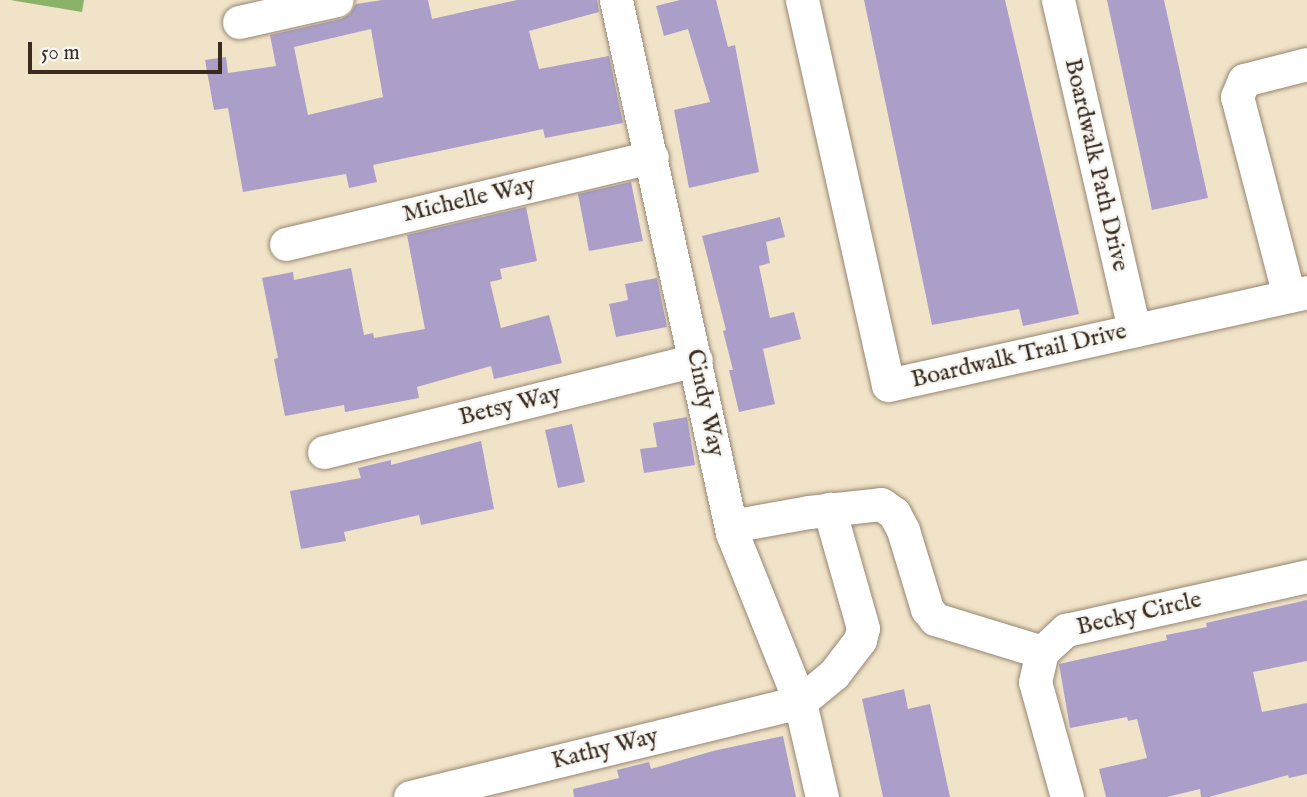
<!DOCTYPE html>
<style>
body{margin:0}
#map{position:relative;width:1307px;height:797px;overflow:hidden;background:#f1e3c8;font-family:"IM FELL English",serif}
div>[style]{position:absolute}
.forest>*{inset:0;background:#8ab269}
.building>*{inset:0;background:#ab9fca}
.roads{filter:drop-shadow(0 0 2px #968673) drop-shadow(0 0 2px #968673)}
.minor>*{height:33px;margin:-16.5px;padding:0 16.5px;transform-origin:16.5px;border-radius:16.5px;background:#fff}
span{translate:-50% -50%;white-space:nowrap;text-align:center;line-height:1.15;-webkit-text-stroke:5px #f6f6f2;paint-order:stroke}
.street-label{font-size:24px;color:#3b2a1e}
.scale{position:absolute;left:28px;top:42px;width:194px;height:32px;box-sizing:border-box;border:4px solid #3b2a1e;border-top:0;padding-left:9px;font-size:21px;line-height:24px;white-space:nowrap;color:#3b2a1e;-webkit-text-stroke:5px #f6f6f2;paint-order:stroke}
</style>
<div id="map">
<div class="forest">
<i style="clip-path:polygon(10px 0,84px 0,82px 12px)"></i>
</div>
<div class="building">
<i style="clip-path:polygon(evenodd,382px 0,428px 0,432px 19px,517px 0,597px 0,599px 12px,529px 31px,539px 69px,609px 56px,623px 123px,545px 138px,543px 129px,373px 165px,377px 182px,349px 188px,346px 174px,243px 192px,228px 108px,214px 110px,205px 60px,226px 57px,228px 73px,276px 66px,270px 35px,341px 19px,350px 14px,356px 4px,382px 0,371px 29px,383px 97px,308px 115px,294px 47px,371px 29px)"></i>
<i style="clip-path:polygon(680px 0,716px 0,728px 47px,735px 45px,759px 172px,689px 188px,674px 110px,710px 102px,688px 29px,664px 36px,656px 6px)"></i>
<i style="clip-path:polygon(864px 0,1005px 0,1079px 314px,1023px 326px,1019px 309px,932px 325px)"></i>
<i style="clip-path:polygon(1107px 0,1164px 0,1208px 198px,1152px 210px)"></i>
<i style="clip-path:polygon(631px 182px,643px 241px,589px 251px,578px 194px)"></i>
<i style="clip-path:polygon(526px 207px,537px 261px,500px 269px,502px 279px,490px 282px,501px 328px,549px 315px,562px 363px,494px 379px,491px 366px,417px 387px,419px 398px,345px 412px,344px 405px,285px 416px,274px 359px,278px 358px,262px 278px,293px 272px,294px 280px,351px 268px,364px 335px,373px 333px,374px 338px,425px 329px,407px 235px)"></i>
<i style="clip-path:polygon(780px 217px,785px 237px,766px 242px,770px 263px,759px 266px,770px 318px,794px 312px,801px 339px,763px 349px,775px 404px,739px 412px,729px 370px,733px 370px,723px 331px,726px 330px,702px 236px)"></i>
<i style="clip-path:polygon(657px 278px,667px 327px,616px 337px,609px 304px,628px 300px,625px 284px)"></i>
<i style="clip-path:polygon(687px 417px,695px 465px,644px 473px,640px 449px,657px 447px,653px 423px)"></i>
<i style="clip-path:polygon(572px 424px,585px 482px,558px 488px,545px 430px)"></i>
<i style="clip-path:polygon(481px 441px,494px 509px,421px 525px,419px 515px,344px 532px,346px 541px,301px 549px,290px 491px,361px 478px,358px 468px,391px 460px,391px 465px)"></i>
<i style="clip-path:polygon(1307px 600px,1307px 661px,1253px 672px,1262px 712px,1307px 703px,1307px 774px,1289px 778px,1288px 775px,1209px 797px,1201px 797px,1200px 789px,1167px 797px,1106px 797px,1099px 769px,1147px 758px,1137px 719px,1128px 721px,1127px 717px,1070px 728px,1059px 664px,1167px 640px,1166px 635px,1207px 627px,1206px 623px)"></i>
<i style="clip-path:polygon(904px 689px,908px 709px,930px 704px,950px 797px,883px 797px,862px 699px)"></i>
<i style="clip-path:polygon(783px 736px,796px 797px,574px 797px,573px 789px,619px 778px,617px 770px,649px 762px,651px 769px,713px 751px)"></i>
</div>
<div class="roads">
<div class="minor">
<i style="left:616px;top:0;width:545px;rotate:77.72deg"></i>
<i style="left:732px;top:533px;width:182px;rotate:68.1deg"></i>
<i style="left:800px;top:702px;width:98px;rotate:77deg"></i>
<i style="left:802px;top:0;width:394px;rotate:77.4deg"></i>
<i style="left:888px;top:385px;width:429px;rotate:-12.5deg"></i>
<i style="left:1058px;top:0;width:339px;rotate:77deg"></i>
<i style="left:239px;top:22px;width:100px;rotate:-12.7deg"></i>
<i style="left:286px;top:244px;width:376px;rotate:-13.4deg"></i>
<i style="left:1289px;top:296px;width:206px;rotate:-104.6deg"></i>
<i style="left:1237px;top:97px;width:18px;rotate:-68deg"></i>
<i style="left:1244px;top:80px;width:65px;rotate:-14.3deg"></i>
<i style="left:324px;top:452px;width:383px;rotate:-13.9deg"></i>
<i style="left:731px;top:526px;width:79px;rotate:-10.2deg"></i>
<i style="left:809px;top:512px;width:72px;rotate:-6.3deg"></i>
<i style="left:881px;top:504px;width:16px;rotate:35deg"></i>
<i style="left:894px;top:513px;width:19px;rotate:62deg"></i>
<i style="left:903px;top:530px;width:83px;rotate:73.1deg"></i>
<i style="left:927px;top:609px;width:13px;rotate:51deg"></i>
<i style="left:935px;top:619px;width:112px;rotate:17.1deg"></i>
<i style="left:410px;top:797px;width:401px;rotate:-13.7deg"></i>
<i style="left:800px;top:702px;width:44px;rotate:-39.5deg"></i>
<i style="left:834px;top:674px;width:43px;rotate:-52.6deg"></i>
<i style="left:860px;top:640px;width:12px;rotate:-76deg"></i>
<i style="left:863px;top:628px;width:124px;rotate:-105.9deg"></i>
<i style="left:1067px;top:797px;width:119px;rotate:-105.5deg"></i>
<i style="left:1035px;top:682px;width:31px;rotate:-77deg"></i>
<i style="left:1042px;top:652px;width:33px;rotate:-43deg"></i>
<i style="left:1066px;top:630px;width:247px;rotate:-12.6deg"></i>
</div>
</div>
<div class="street-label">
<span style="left:1096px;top:165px;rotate:77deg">Boardwalk Path Drive</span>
<span style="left:469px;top:200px;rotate:-13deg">Michelle Way</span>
<span style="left:1019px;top:356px;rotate:-13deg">Boardwalk Trail Drive</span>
<span style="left:705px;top:403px;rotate:78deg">Cindy Way</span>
<span style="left:510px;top:406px;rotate:-14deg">Betsy Way</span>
<span style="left:1139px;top:614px;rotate:-13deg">Becky Circle</span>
<span style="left:605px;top:749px;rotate:-14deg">Kathy Way</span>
</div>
<div class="scale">50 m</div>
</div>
